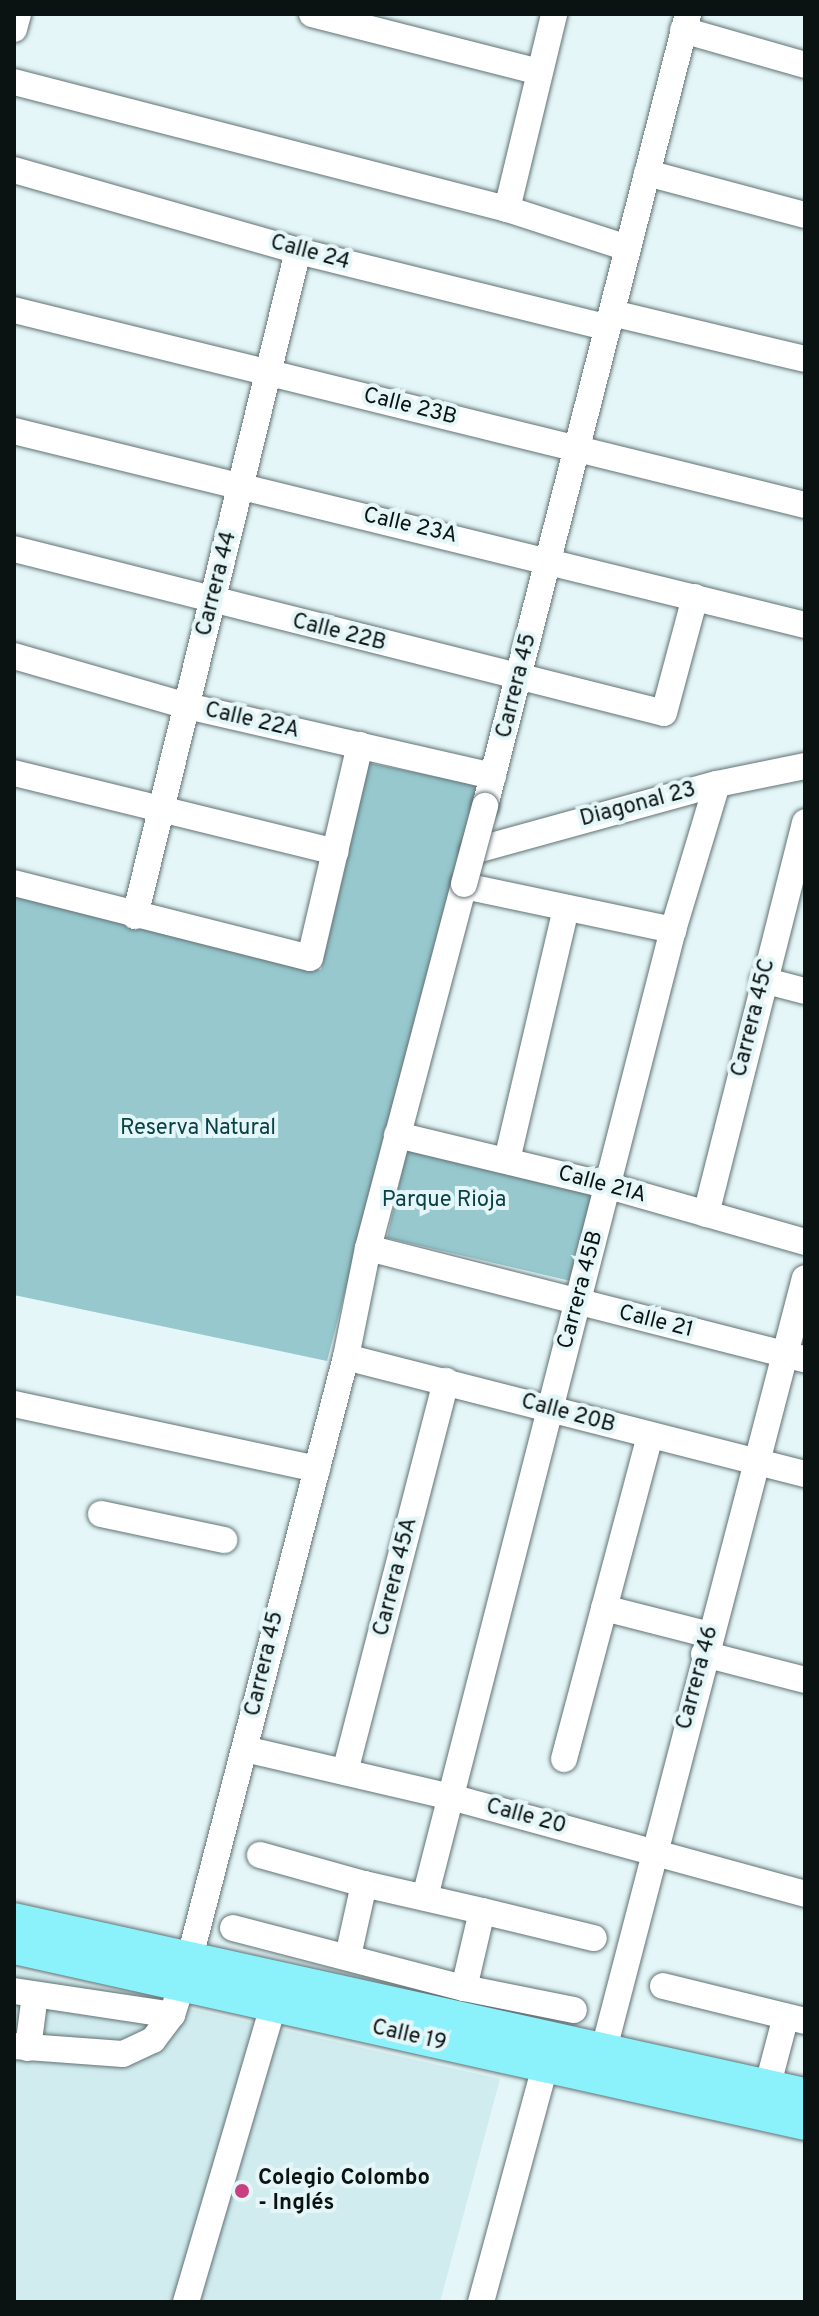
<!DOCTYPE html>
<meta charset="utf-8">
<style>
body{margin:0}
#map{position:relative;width:819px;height:2316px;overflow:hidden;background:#e4f6f8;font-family:Overpass,sans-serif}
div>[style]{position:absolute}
.built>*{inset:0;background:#d0ecef}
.green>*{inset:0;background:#96c8ce}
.roads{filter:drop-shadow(0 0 2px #627274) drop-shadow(0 0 2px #627274)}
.minor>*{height:26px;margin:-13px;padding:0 13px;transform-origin:13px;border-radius:13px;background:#fff}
.major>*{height:34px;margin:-17px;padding:0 17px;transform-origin:17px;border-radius:17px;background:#8bf1fb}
.bridges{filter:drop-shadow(0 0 2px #627274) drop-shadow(0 0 2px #627274)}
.minor-bridge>*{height:26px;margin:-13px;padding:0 13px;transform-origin:13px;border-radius:13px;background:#fff}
.dots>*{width:22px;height:22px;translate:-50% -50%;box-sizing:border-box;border:4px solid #e4f6f8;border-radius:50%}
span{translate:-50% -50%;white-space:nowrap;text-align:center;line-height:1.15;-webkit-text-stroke:8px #e4f6f8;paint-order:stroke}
.street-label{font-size:22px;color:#0b1212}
.park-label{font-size:22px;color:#094147}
.poi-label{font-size:22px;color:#0b1212;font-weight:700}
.left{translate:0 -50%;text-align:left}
.frame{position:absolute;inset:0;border:16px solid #0b1212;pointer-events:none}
</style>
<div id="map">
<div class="built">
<i style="clip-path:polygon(14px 1969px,500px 2079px,440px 2302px,14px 2302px)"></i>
</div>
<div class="green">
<i style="clip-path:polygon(369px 763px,477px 785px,327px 1361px,14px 1295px,14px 890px,321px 970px)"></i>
<i style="clip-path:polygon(408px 1144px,599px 1186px,575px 1282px,387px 1238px)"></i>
</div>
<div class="roads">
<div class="minor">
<i style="left:312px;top:14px;width:234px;rotate:14.3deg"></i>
<i style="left:14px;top:29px;width:16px;rotate:-75deg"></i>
<i style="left:683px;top:30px;width:127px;rotate:16deg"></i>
<i style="left:14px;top:82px;width:509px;rotate:14.45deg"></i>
<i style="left:507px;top:209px;width:127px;rotate:17.9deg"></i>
<i style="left:14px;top:170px;width:295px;rotate:15.9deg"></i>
<i style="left:298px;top:251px;width:319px;rotate:13.9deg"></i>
<i style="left:647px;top:173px;width:163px;rotate:14.9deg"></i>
<i style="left:507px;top:209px;width:201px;rotate:-76.4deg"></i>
<i style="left:14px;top:310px;width:815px;rotate:13.85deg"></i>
<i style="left:612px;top:313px;width:198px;rotate:13.4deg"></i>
<i style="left:14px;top:431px;width:814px;rotate:13.78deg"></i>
<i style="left:14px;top:549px;width:670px;rotate:14.16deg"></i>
<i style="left:664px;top:713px;width:120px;rotate:-75deg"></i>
<i style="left:14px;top:656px;width:180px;rotate:16.1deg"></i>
<i style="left:187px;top:706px;width:314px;rotate:12.9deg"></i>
<i style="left:14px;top:773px;width:331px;rotate:13.8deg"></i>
<i style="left:485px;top:806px;width:818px;rotate:-75.62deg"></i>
<i style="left:473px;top:851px;width:253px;rotate:-15.4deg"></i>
<i style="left:717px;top:784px;width:90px;rotate:-11.6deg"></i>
<i style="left:14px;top:883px;width:305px;rotate:14.2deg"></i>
<i style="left:310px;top:958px;width:219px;rotate:-76.8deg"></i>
<i style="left:464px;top:886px;width:214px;rotate:11.9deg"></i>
<i style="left:135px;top:916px;width:685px;rotate:-76.23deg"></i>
<i style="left:763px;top:980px;width:43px;rotate:14.7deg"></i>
<i style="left:397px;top:1135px;width:218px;rotate:13.5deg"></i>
<i style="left:609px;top:1186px;width:204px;rotate:15.9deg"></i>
<i style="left:507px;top:1160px;width:259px;rotate:-76.8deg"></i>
<i style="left:706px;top:1214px;width:404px;rotate:-75.8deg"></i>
<i style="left:368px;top:1248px;width:451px;rotate:14.3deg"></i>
<i style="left:346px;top:1357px;width:111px;rotate:-78.6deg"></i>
<i style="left:368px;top:1248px;width:376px;rotate:-75.2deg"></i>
<i style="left:14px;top:1404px;width:310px;rotate:12.1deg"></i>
<i style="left:101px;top:1514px;width:126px;rotate:11.9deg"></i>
<i style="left:604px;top:1608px;width:109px;rotate:14.3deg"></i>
<i style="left:704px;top:1654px;width:104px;rotate:14.4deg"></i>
<i style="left:245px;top:1749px;width:207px;rotate:13.1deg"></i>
<i style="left:447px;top:1796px;width:371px;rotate:15.3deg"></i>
<i style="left:564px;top:1759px;width:334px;rotate:-75.1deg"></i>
<i style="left:345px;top:1772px;width:404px;rotate:-75.5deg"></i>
<i style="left:260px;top:1855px;width:108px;rotate:15.6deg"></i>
<i style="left:425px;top:1897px;width:998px;rotate:-75.62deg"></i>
<i style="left:673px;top:930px;width:152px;rotate:-73.2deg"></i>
<i style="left:482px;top:1911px;width:115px;rotate:13.6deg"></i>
<i style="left:233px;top:1928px;width:239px;rotate:14.6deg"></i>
<i style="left:464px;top:1988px;width:79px;rotate:-76.8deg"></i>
<i style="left:482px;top:1911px;width:121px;rotate:-167.1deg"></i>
<i style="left:364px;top:1884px;width:74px;rotate:102.5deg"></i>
<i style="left:190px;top:1957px;width:620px;rotate:-75.43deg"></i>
<i style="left:346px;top:1357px;width:474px;rotate:14.3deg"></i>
<i style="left:663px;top:1986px;width:146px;rotate:13.8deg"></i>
<i style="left:464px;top:1988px;width:112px;rotate:11.3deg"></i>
<i style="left:14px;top:1991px;width:160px;rotate:8.6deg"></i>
<i style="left:172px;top:2015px;width:33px;rotate:-72deg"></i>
<i style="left:14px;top:2046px;width:109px;rotate:4.2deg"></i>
<i style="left:123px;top:2054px;width:33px;rotate:-25deg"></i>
<i style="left:153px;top:2040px;width:31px;rotate:-53deg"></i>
<i style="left:28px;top:2048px;width:53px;rotate:-82.5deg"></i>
<i style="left:599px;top:2068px;width:816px;rotate:-75.39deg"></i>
<i style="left:767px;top:2088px;width:74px;rotate:-75.2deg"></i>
<i style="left:186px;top:2302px;width:309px;rotate:-73.6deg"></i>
<i style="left:481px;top:2302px;width:263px;rotate:-74.8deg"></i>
</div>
<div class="major">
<i style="left:14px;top:1920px;width:810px;rotate:12.48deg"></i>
<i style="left:14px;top:1947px;width:810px;rotate:12.54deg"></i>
</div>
</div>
<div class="bridges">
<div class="minor-bridge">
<i style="left:464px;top:884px;width:81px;rotate:-74.9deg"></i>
</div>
</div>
<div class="dots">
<i style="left:242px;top:2191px;background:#c8407f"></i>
</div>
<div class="street-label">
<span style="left:310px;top:253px;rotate:15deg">Calle 24</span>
<span style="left:410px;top:407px;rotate:14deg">Calle 23B</span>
<span style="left:410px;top:526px;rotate:13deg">Calle 23A</span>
<span style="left:217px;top:584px;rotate:-76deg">Carrera 44</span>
<span style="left:339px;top:633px;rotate:14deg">Calle 22B</span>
<span style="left:517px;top:686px;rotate:-76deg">Carrera 45</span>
<span style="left:252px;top:721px;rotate:13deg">Calle 22A</span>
<span style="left:638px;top:805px;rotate:-15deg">Diagonal 23</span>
<span style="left:754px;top:1018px;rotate:-76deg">Carrera 45C</span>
<span style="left:602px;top:1185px;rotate:15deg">Calle 21A</span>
<span style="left:581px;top:1290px;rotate:-75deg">Carrera 45B</span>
<span style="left:656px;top:1322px;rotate:14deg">Calle 21</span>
<span style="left:568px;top:1414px;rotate:15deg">Calle 20B</span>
<span style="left:396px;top:1577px;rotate:-76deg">Carrera 45A</span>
<span style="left:265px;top:1664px;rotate:-77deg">Carrera 45</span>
<span style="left:698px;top:1678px;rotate:-75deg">Carrera 46</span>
<span style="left:526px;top:1817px;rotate:15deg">Calle 20</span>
<span style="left:409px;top:2036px;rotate:13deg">Calle 19</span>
</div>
<div class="park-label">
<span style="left:198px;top:1129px">Reserva Natural</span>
<span style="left:444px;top:1201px">Parque Rioja</span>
</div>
<div class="poi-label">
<span class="left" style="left:258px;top:2191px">Colegio Colombo<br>- Inglés</span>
</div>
<div class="frame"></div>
</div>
